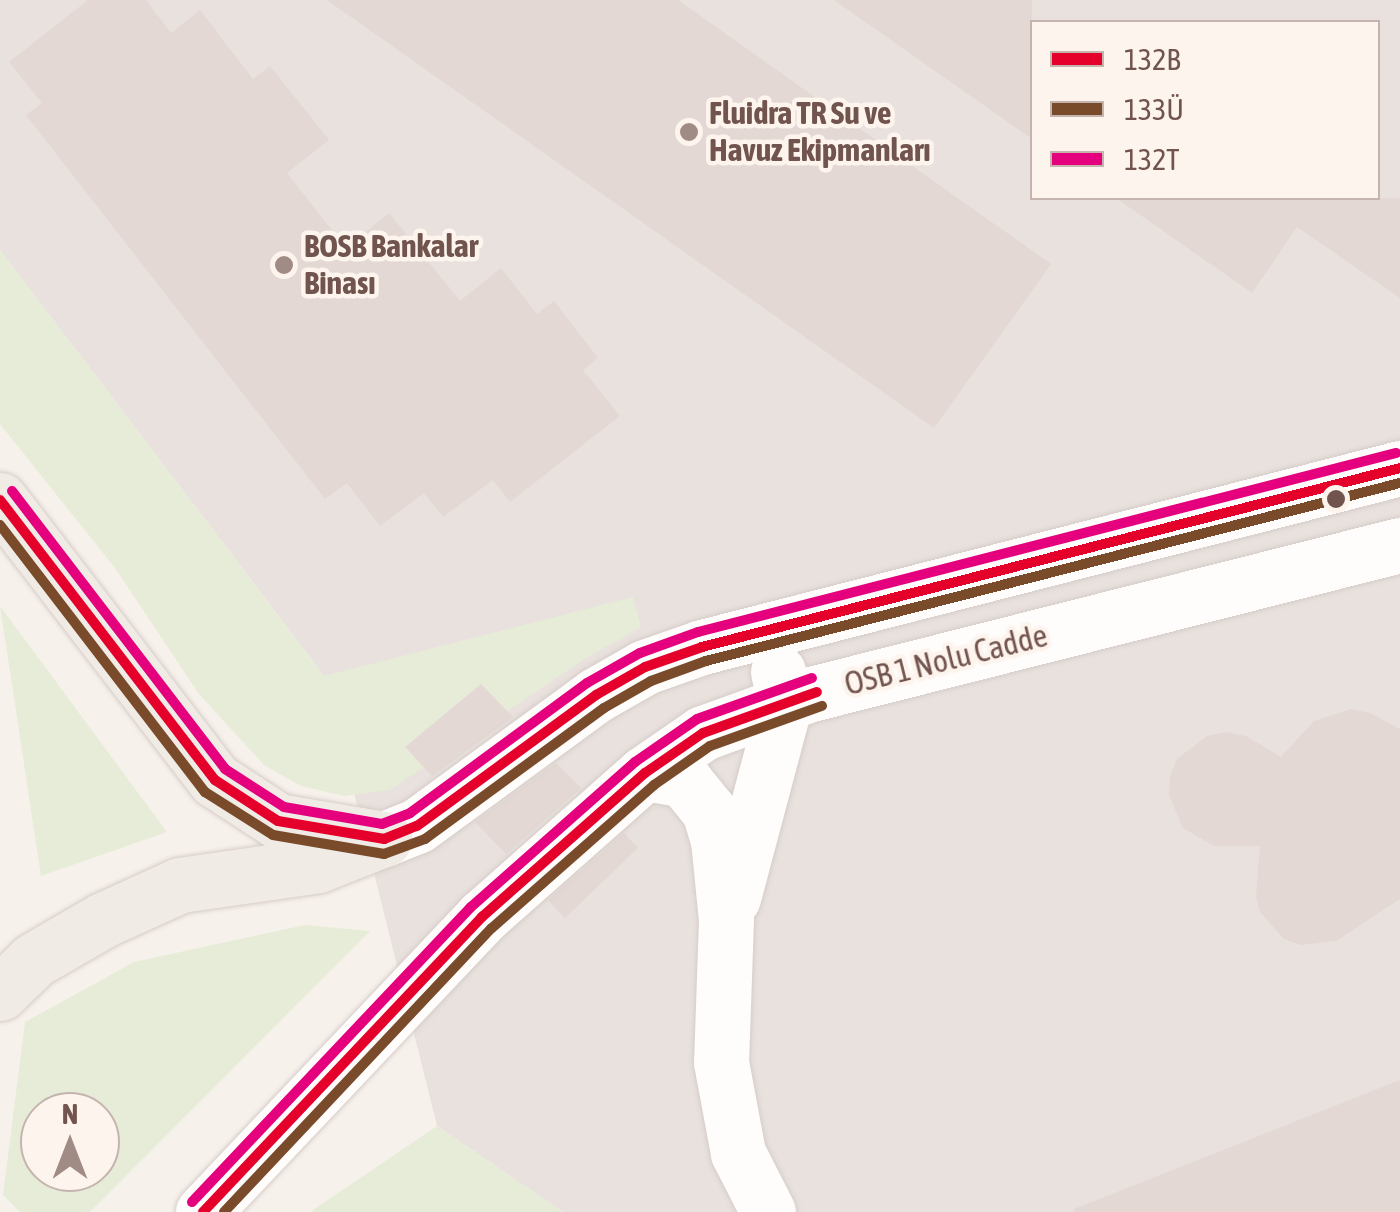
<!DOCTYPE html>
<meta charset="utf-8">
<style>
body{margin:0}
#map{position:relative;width:1400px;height:1212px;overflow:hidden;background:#f7f1ec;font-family:"Asap Condensed",sans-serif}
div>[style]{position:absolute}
.industrial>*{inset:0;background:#e8e1dd}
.green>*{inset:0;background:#e7ecd8}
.building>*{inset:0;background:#e3d8d4}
.roads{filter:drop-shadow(0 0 2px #d6ccc8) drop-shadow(0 0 2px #d6ccc8)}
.minor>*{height:55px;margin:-27.5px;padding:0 27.5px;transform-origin:27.5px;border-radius:27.5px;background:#fefdfc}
.major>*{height:55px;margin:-27.5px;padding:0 27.5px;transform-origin:27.5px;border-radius:27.5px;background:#f1ebe6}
.bus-1>*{height:10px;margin:-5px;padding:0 5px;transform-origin:5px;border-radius:5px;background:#e4002b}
.bus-2>*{height:10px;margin:-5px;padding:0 5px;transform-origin:5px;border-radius:5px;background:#7a4b2a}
.bus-3>*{height:10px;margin:-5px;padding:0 5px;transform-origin:5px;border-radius:5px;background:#e5007d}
.dots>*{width:28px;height:28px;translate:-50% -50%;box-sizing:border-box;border:5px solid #fdf4ee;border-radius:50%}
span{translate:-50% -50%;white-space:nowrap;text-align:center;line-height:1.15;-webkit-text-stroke:9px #fdf4ee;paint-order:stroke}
.poi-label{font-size:32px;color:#72544e;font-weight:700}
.left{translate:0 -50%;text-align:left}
.street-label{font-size:32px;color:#72544e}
.legend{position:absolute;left:1030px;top:20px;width:350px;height:180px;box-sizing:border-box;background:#fdf4ee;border:2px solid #c5b4ae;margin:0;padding:12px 18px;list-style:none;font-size:30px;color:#72544e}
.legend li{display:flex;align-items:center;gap:20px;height:50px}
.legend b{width:50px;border:2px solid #c5b4ae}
.north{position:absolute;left:20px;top:1092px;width:100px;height:100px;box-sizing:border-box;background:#fdf4ee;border:2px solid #c5b4ae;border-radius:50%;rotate:0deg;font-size:28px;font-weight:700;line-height:40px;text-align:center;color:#72544e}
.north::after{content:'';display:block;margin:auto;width:35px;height:45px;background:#a18b85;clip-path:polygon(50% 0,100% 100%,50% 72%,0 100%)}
</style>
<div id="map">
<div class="industrial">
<i style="clip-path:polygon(evenodd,0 0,1400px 0,1400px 1212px,563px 1212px,437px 1126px,325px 677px,0 250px,0 0,1032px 22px,1378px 22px,1378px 198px,1032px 198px,1032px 22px)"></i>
</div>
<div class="green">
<i style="clip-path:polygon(0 250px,324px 676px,633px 597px,641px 627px,583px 660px,390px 790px,344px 796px,301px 786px,264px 765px,199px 694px,115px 568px,0 424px)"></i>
<i style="clip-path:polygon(0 606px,167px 832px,41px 876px)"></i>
<i style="clip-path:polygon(evenodd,305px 925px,370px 931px,90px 1212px,20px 1212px,3px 1195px,25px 1022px,134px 962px,305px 925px,100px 1112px,100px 1172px,40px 1172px,40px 1112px,100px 1112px)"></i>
<i style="clip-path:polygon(437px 1126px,563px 1212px,310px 1212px)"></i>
</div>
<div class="building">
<i style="clip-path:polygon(88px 0,146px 0,171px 33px,200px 10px,253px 79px,270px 66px,329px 140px,287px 173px,346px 248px,389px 213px,460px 301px,501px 268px,537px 314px,554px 301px,598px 358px,583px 370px,620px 416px,510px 502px,493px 480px,443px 517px,424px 493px,380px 526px,347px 483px,325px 499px,26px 115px,42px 103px,9px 62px)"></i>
<i style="clip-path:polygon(327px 0,678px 0,1051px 264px,934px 428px)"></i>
<i style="clip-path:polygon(834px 0,1032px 0,1032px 139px)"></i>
<i style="clip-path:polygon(1116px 198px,1400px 198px,1400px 298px,1297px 227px,1252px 293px)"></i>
<i style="clip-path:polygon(481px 684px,513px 717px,432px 776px,405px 747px)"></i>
<i style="clip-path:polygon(1351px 709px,1370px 713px,1400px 729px,1400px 899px,1336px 941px,1301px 945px,1284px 939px,1260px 912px,1256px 895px,1260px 846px,1214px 846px,1183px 828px,1169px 795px,1170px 776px,1177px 759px,1207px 736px,1227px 732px,1246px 736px,1281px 757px,1314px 721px)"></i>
<i style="clip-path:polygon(556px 763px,581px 788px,506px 854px,475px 822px)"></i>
<i style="clip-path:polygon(624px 833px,638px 848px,565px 918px,548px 900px)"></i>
<i style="clip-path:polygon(1400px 1080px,1400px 1212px,1075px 1212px,1074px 1209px)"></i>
</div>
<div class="roads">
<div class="minor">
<i style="left:645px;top:773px;width:40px;rotate:10deg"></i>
<i style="left:684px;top:780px;width:40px;rotate:51deg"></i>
<i style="left:709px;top:811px;width:30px;rotate:73deg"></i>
<i style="left:718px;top:840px;width:80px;rotate:84.3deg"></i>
<i style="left:726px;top:920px;width:142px;rotate:92deg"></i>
<i style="left:721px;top:1062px;width:93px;rotate:79.4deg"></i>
<i style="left:738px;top:1153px;width:66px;rotate:63deg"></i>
<i style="left:384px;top:839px;width:35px;rotate:-22deg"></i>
<i style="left:417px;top:826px;width:222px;rotate:-36.2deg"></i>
<i style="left:596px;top:695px;width:56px;rotate:-29.7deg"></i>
<i style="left:645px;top:667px;width:60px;rotate:-19.3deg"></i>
<i style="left:702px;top:647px;width:721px;rotate:-14.38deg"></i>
<i style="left:733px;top:898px;width:203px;rotate:-75.1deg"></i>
<i style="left:785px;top:702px;width:31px;rotate:-103deg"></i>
<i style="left:203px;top:1212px;width:406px;rotate:-46.6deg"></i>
<i style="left:482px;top:917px;width:217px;rotate:-41.5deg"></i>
<i style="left:645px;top:773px;width:70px;rotate:-34.6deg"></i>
<i style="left:703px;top:733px;width:115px;rotate:-19.9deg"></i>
<i style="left:811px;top:694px;width:608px;rotate:-14.2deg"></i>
</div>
<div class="major">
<i style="left:0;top:500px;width:353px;rotate:52.5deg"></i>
<i style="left:215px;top:780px;width:75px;rotate:33.1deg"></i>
<i style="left:278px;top:821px;width:108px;rotate:9.6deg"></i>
<i style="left:0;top:993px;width:47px;rotate:-44.1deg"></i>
<i style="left:34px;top:960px;width:80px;rotate:-30.1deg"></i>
<i style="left:103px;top:920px;width:85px;rotate:-24.4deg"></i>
<i style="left:180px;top:885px;width:139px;rotate:-8.2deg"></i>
<i style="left:318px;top:865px;width:68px;rotate:-21.6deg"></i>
</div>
</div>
<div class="bus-1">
<i style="left:0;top:500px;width:353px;rotate:52.5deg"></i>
<i style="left:215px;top:780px;width:75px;rotate:33.1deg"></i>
<i style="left:278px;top:821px;width:108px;rotate:9.6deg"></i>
<i style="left:384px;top:839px;width:35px;rotate:-22deg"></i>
<i style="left:417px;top:826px;width:222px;rotate:-36.2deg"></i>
<i style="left:596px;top:695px;width:56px;rotate:-29.7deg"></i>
<i style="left:645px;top:667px;width:60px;rotate:-19.3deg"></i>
<i style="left:702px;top:647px;width:721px;rotate:-14.38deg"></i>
<i style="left:203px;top:1212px;width:406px;rotate:-46.6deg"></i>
<i style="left:482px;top:917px;width:217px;rotate:-41.5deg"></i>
<i style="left:645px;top:773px;width:70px;rotate:-34.6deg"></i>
<i style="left:703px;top:733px;width:121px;rotate:-19.8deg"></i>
</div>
<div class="bus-2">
<i style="left:0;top:525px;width:337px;rotate:52.5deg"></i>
<i style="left:205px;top:792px;width:80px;rotate:32.3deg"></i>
<i style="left:273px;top:835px;width:113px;rotate:9.7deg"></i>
<i style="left:384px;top:854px;width:44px;rotate:-20.1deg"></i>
<i style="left:425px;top:839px;width:222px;rotate:-36.2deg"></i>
<i style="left:604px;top:708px;width:54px;rotate:-29.9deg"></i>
<i style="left:651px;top:681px;width:59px;rotate:-20deg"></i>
<i style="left:706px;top:661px;width:716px;rotate:-14.39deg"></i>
<i style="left:224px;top:1212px;width:390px;rotate:-46.7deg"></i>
<i style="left:492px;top:928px;width:216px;rotate:-41.4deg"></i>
<i style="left:654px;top:785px;width:68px;rotate:-34.9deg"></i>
<i style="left:710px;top:746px;width:119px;rotate:-19.7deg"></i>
</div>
<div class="bus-3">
<i style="left:12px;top:491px;width:350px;rotate:52.5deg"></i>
<i style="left:225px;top:769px;width:70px;rotate:32.8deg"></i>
<i style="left:284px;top:807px;width:99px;rotate:9.8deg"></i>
<i style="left:382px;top:824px;width:30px;rotate:-21deg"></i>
<i style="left:410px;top:813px;width:220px;rotate:-36.3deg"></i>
<i style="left:587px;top:683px;width:61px;rotate:-29.5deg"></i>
<i style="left:640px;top:653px;width:62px;rotate:-19.9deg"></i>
<i style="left:698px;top:632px;width:721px;rotate:-14.38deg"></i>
<i style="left:192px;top:1202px;width:406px;rotate:-46.6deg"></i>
<i style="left:471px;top:907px;width:219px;rotate:-41.5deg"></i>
<i style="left:635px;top:762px;width:75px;rotate:-34.7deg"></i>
<i style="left:697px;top:719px;width:122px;rotate:-19.6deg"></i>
</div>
<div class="dots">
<i style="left:689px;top:132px;background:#a18b85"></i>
<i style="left:284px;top:265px;background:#a18b85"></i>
<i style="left:1336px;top:499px;background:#72544e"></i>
</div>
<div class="poi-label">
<span class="left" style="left:709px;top:132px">Fluidra TR Su ve<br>Havuz Ekipmanları</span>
<span class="left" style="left:304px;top:265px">BOSB Bankalar<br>Binası</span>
</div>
<div class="street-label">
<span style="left:946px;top:660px;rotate:-14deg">OSB 1 Nolu Cadde</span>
</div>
<ul class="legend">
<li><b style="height:12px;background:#e4002b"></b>132B</li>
<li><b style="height:12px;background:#7a4b2a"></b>133Ü</li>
<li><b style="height:12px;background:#e5007d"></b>132T</li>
</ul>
<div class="north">N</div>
</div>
